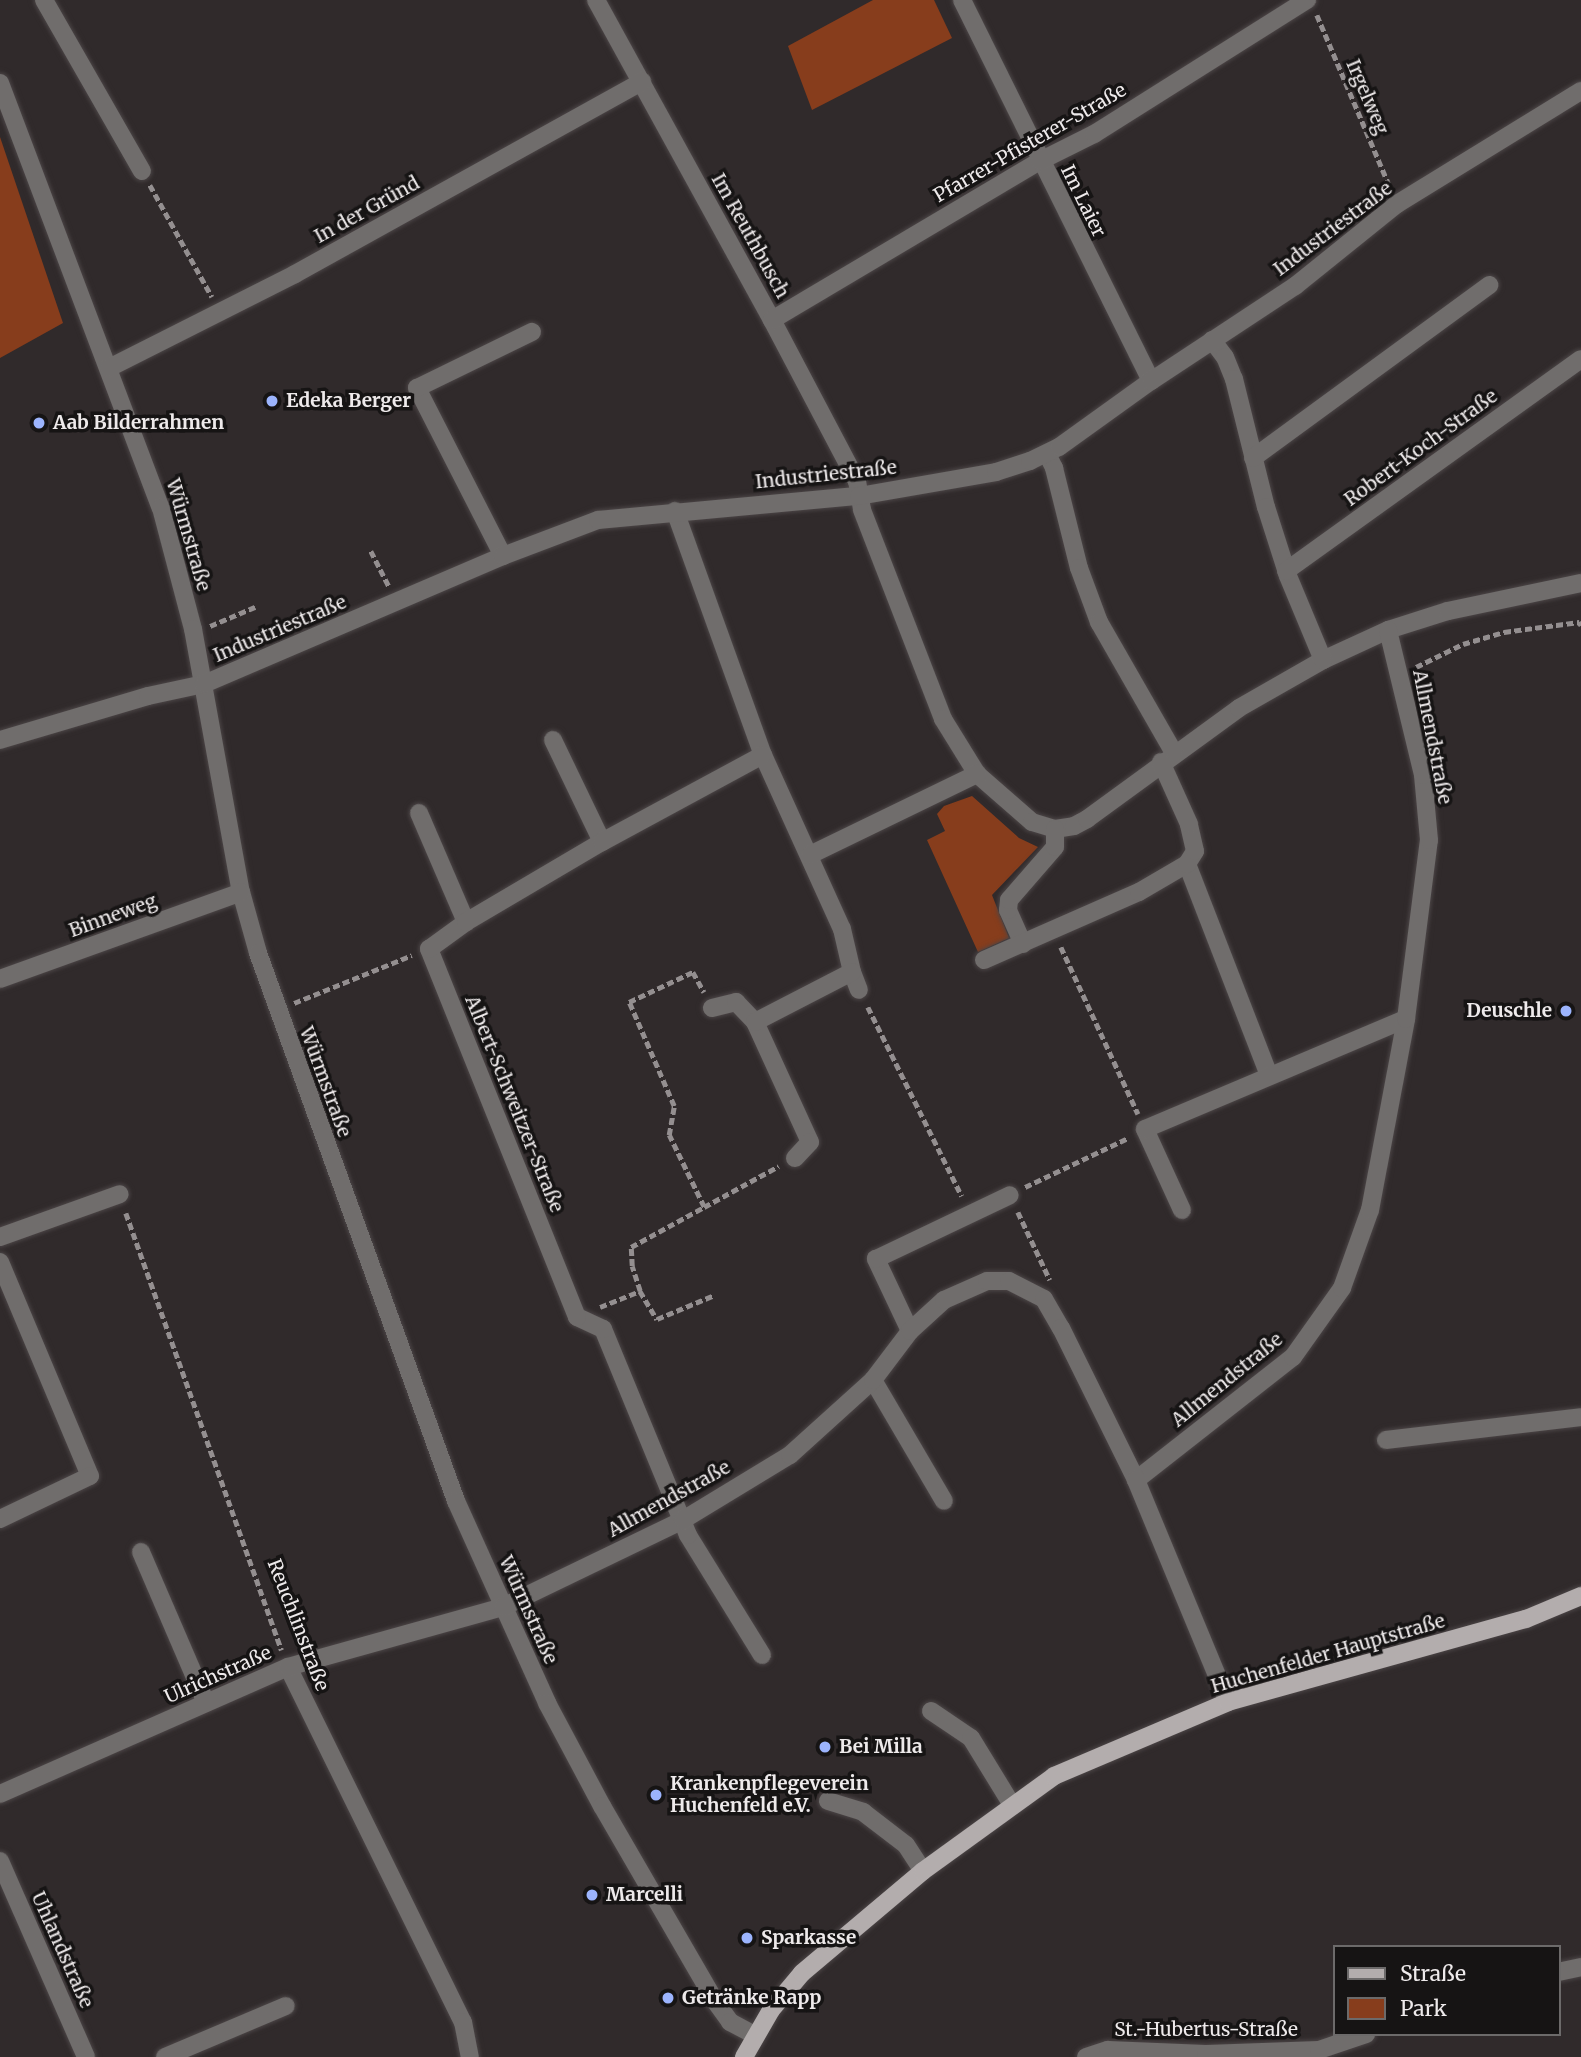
<!DOCTYPE html>
<meta charset="utf-8">
<style>
body{margin:0}
#map{position:relative;width:1581px;height:2057px;overflow:hidden;background:#302a2b;font-family:Merriweather,serif}
div>[style]{position:absolute}
.green>*{inset:0;background:#873d1c}
.path>*{height:4.5px;margin-top:-2.25px;transform-origin:0;background:repeating-linear-gradient(90deg,#948f90 0 7px,transparent 0 10.5px)}
.roads{filter:drop-shadow(0 0 2px #4b4546) drop-shadow(0 0 2px #4b4546)}
.minor>*{height:18px;margin:-9px;padding:0 9px;transform-origin:9px;border-radius:9px;background:#706d6c}
.major>*{height:18px;margin:-9px;padding:0 9px;transform-origin:9px;border-radius:9px;background:#b3adad}
.dots>*{width:19px;height:19px;translate:-50% -50%;box-sizing:border-box;border:4px solid #161414;border-radius:50%}
span{translate:-50% -50%;white-space:nowrap;text-align:center;line-height:1.15;-webkit-text-stroke:7px #161414;paint-order:stroke}
.street-label{font-size:19px;color:#eeeaeb}
.poi-label{font-size:19px;color:#eeeaeb;font-weight:700}
.left{translate:0 -50%;text-align:left}
.right{translate:-100% -50%;text-align:right}
.legend{position:absolute;left:1333px;top:1945px;width:228px;height:91px;box-sizing:border-box;background:#161414;border:2px solid #6c6a6a;margin:0;padding:9px 12px;list-style:none;font-size:21px;color:#eeeaeb}
.legend li{display:flex;align-items:center;gap:14px;height:35px}
.legend b{width:35px;border:2px solid #6c6a6a}
</style>
<div id="map">
<div class="green">
<i style="clip-path:polygon(873px 0,934px 0,952px 38px,812px 110px,788px 46px)"></i>
<i style="clip-path:polygon(0 137px,63px 323px,0 358px)"></i>
<i style="clip-path:polygon(972px 796px,1019px 838px,1038px 847px,992px 895px,1009px 938px,978px 952px,927px 840px,945px 831px,937px 814px,944px 806px)"></i>
</div>
<div class="path">
<i style="left:1317px;top:15px;width:187px;rotate:67deg"></i>
<i style="left:150px;top:185px;width:128px;rotate:61deg"></i>
<i style="left:371px;top:551px;width:39px;rotate:63deg"></i>
<i style="left:210px;top:626px;width:49px;rotate:-22.9deg"></i>
<i style="left:1416px;top:667px;width:52px;rotate:-26.1deg"></i>
<i style="left:1463px;top:644px;width:43px;rotate:-16.3deg"></i>
<i style="left:1504px;top:632px;width:76px;rotate:-7.6deg"></i>
<i style="left:1579px;top:622px;width:4px;rotate:56deg"></i>
<i style="left:1061px;top:947px;width:184px;rotate:65.2deg"></i>
<i style="left:294px;top:1003px;width:127px;rotate:-22.1deg"></i>
<i style="left:868px;top:1007px;width:211px;rotate:63.6deg"></i>
<i style="left:1025px;top:1187px;width:114px;rotate:-25.4deg"></i>
<i style="left:704px;top:1207px;width:85px;rotate:-28.7deg"></i>
<i style="left:1018px;top:1212px;width:75px;rotate:64.8deg"></i>
<i style="left:126px;top:1213px;width:464px;rotate:70.4deg"></i>
<i style="left:640px;top:1291px;width:33px;rotate:59deg"></i>
<i style="left:657px;top:1319px;width:60px;rotate:-22.7deg"></i>
<i style="left:600px;top:1307px;width:43px;rotate:-21.8deg"></i>
<i style="left:640px;top:1291px;width:26px;rotate:-108deg"></i>
<i style="left:632px;top:1266px;width:19px;rotate:-93deg"></i>
<i style="left:631px;top:1247px;width:83px;rotate:-28.7deg"></i>
<i style="left:704px;top:1207px;width:80px;rotate:-115.9deg"></i>
<i style="left:669px;top:1135px;width:29px;rotate:-80deg"></i>
<i style="left:674px;top:1106px;width:113px;rotate:-113.4deg"></i>
<i style="left:629px;top:1002px;width:71px;rotate:-25.1deg"></i>
<i style="left:693px;top:972px;width:23px;rotate:61deg"></i>
</div>
<div class="roads">
<div class="minor">
<i style="left:44px;top:0;width:197px;rotate:60.2deg"></i>
<i style="left:596px;top:0;width:365px;rotate:61.2deg"></i>
<i style="left:772px;top:320px;width:182px;rotate:62.2deg"></i>
<i style="left:857px;top:481px;width:29px;rotate:80deg"></i>
<i style="left:862px;top:510px;width:224px;rotate:68.8deg"></i>
<i style="left:943px;top:719px;width:65px;rotate:58.3deg"></i>
<i style="left:977px;top:774px;width:73px;rotate:41.1deg"></i>
<i style="left:1032px;top:822px;width:24px;rotate:17deg"></i>
<i style="left:1055px;top:829px;width:19px;rotate:-9deg"></i>
<i style="left:1074px;top:826px;width:15px;rotate:-28deg"></i>
<i style="left:1087px;top:819px;width:188px;rotate:-36.1deg"></i>
<i style="left:1239px;top:708px;width:97px;rotate:-29.7deg"></i>
<i style="left:1323px;top:660px;width:72px;rotate:-24.8deg"></i>
<i style="left:1388px;top:630px;width:63px;rotate:-17.6deg"></i>
<i style="left:1448px;top:611px;width:136px;rotate:-11.9deg"></i>
<i style="left:962px;top:0;width:425px;rotate:63.6deg"></i>
<i style="left:0;top:83px;width:454px;rotate:69.3deg"></i>
<i style="left:161px;top:508px;width:125px;rotate:75.2deg"></i>
<i style="left:193px;top:629px;width:267px;rotate:79.7deg"></i>
<i style="left:241px;top:892px;width:63px;rotate:74.4deg"></i>
<i style="left:258px;top:953px;width:583px;rotate:70.13deg"></i>
<i style="left:456px;top:1501px;width:222px;rotate:65.7deg"></i>
<i style="left:547px;top:1703px;width:117px;rotate:61.9deg"></i>
<i style="left:602px;top:1806px;width:225px;rotate:59.9deg"></i>
<i style="left:715px;top:2001px;width:26px;rotate:54deg"></i>
<i style="left:730px;top:2022px;width:27px;rotate:28deg"></i>
<i style="left:772px;top:320px;width:312px;rotate:-30.7deg"></i>
<i style="left:1040px;top:161px;width:60px;rotate:-26.6deg"></i>
<i style="left:1094px;top:134px;width:252px;rotate:-32.2deg"></i>
<i style="left:1212px;top:340px;width:21px;rotate:53deg"></i>
<i style="left:1225px;top:357px;width:24px;rotate:68deg"></i>
<i style="left:1234px;top:379px;width:132px;rotate:76deg"></i>
<i style="left:1266px;top:507px;width:72px;rotate:72.3deg"></i>
<i style="left:1288px;top:576px;width:91px;rotate:67.4deg"></i>
<i style="left:109px;top:368px;width:208px;rotate:-26.8deg"></i>
<i style="left:295px;top:274px;width:397px;rotate:-29deg"></i>
<i style="left:1047px;top:454px;width:16px;rotate:63deg"></i>
<i style="left:1054px;top:468px;width:103px;rotate:76deg"></i>
<i style="left:1079px;top:568px;width:58px;rotate:69.7deg"></i>
<i style="left:1099px;top:622px;width:151px;rotate:60.2deg"></i>
<i style="left:1253px;top:458px;width:293px;rotate:-36.2deg"></i>
<i style="left:675px;top:511px;width:259px;rotate:70.2deg"></i>
<i style="left:763px;top:755px;width:191px;rotate:65.6deg"></i>
<i style="left:842px;top:929px;width:44px;rotate:76.9deg"></i>
<i style="left:852px;top:972px;width:19px;rotate:69deg"></i>
<i style="left:503px;top:556px;width:189px;rotate:-117.1deg"></i>
<i style="left:417px;top:388px;width:128px;rotate:-26deg"></i>
<i style="left:1286px;top:571px;width:363px;rotate:-35.7deg"></i>
<i style="left:0;top:740px;width:154px;rotate:-16.6deg"></i>
<i style="left:148px;top:696px;width:57px;rotate:-12.1deg"></i>
<i style="left:204px;top:684px;width:325px;rotate:-23.2deg"></i>
<i style="left:503px;top:556px;width:102px;rotate:-20.8deg"></i>
<i style="left:598px;top:520px;width:262px;rotate:-5.3deg"></i>
<i style="left:859px;top:496px;width:139px;rotate:-9.9deg"></i>
<i style="left:996px;top:472px;width:36px;rotate:-18deg"></i>
<i style="left:1030px;top:461px;width:32px;rotate:-26deg"></i>
<i style="left:1059px;top:447px;width:113px;rotate:-35.7deg"></i>
<i style="left:1151px;top:381px;width:173px;rotate:-33.4deg"></i>
<i style="left:1295px;top:286px;width:131px;rotate:-38.8deg"></i>
<i style="left:1397px;top:204px;width:216px;rotate:-31.6deg"></i>
<i style="left:553px;top:740px;width:113px;rotate:64.3deg"></i>
<i style="left:419px;top:813px;width:119px;rotate:66.7deg"></i>
<i style="left:810px;top:855px;width:186px;rotate:-25.9deg"></i>
<i style="left:1187px;top:864px;width:226px;rotate:68.8deg"></i>
<i style="left:1023px;top:944px;width:37px;rotate:-114deg"></i>
<i style="left:1008px;top:910px;width:10px;rotate:-84deg"></i>
<i style="left:1009px;top:900px;width:70px;rotate:-49deg"></i>
<i style="left:1055px;top:847px;width:18px;rotate:-90deg"></i>
<i style="left:984px;top:960px;width:169px;rotate:-23.7deg"></i>
<i style="left:1139px;top:892px;width:56px;rotate:-30.3deg"></i>
<i style="left:1187px;top:864px;width:15px;rotate:-58deg"></i>
<i style="left:1195px;top:851px;width:28px;rotate:-103deg"></i>
<i style="left:1189px;top:824px;width:68px;rotate:-114.3deg"></i>
<i style="left:0;top:979px;width:256px;rotate:-19.8deg"></i>
<i style="left:712px;top:1008px;width:25px;rotate:-14deg"></i>
<i style="left:736px;top:1002px;width:28px;rotate:46deg"></i>
<i style="left:755px;top:1022px;width:132px;rotate:65.4deg"></i>
<i style="left:810px;top:1142px;width:22px;rotate:133deg"></i>
<i style="left:755px;top:1022px;width:109px;rotate:-27.3deg"></i>
<i style="left:1182px;top:1210px;width:89px;rotate:-114.6deg"></i>
<i style="left:1145px;top:1129px;width:283px;rotate:-22.9deg"></i>
<i style="left:0;top:1237px;width:127px;rotate:-19.7deg"></i>
<i style="left:0;top:1262px;width:232px;rotate:67.2deg"></i>
<i style="left:90px;top:1476px;width:100px;rotate:154.5deg"></i>
<i style="left:910px;top:1331px;width:80px;rotate:-115.3deg"></i>
<i style="left:876px;top:1259px;width:148px;rotate:-25.5deg"></i>
<i style="left:873px;top:1380px;width:140px;rotate:59.6deg"></i>
<i style="left:1386px;top:1440px;width:196px;rotate:-6.7deg"></i>
<i style="left:1136px;top:1480px;width:199px;rotate:-38.1deg"></i>
<i style="left:1293px;top:1357px;width:85px;rotate:-54.6deg"></i>
<i style="left:1342px;top:1288px;width:83px;rotate:-70.3deg"></i>
<i style="left:1370px;top:1210px;width:194px;rotate:-79.3deg"></i>
<i style="left:1406px;top:1019px;width:180px;rotate:-82.7deg"></i>
<i style="left:1429px;top:840px;width:65px;rotate:-95.3deg"></i>
<i style="left:1423px;top:775px;width:149px;rotate:-103.6deg"></i>
<i style="left:141px;top:1552px;width:164px;rotate:66.7deg"></i>
<i style="left:762px;top:1655px;width:141px;rotate:-121.7deg"></i>
<i style="left:688px;top:1535px;width:223px;rotate:-112.4deg"></i>
<i style="left:603px;top:1329px;width:29px;rotate:-155deg"></i>
<i style="left:577px;top:1317px;width:397px;rotate:-111.9deg"></i>
<i style="left:429px;top:949px;width:46px;rotate:-36.1deg"></i>
<i style="left:466px;top:922px;width:158px;rotate:-30.5deg"></i>
<i style="left:602px;top:842px;width:183px;rotate:-28.4deg"></i>
<i style="left:288px;top:1667px;width:396px;rotate:63.8deg"></i>
<i style="left:463px;top:2022px;width:36px;rotate:79deg"></i>
<i style="left:931px;top:1711px;width:48px;rotate:34deg"></i>
<i style="left:971px;top:1738px;width:79px;rotate:58.5deg"></i>
<i style="left:0;top:1794px;width:315px;rotate:-23.8deg"></i>
<i style="left:288px;top:1667px;width:223px;rotate:-15.6deg"></i>
<i style="left:503px;top:1607px;width:200px;rotate:-25.8deg"></i>
<i style="left:683px;top:1520px;width:125px;rotate:-31.3deg"></i>
<i style="left:790px;top:1455px;width:112px;rotate:-42.1deg"></i>
<i style="left:873px;top:1380px;width:61px;rotate:-52.9deg"></i>
<i style="left:910px;top:1331px;width:46px;rotate:-42.4deg"></i>
<i style="left:944px;top:1300px;width:47px;rotate:-23.8deg"></i>
<i style="left:987px;top:1281px;width:22px"></i>
<i style="left:1009px;top:1281px;width:39px;rotate:27deg"></i>
<i style="left:1044px;top:1299px;width:34px;rotate:60deg"></i>
<i style="left:1061px;top:1328px;width:169px;rotate:63.7deg"></i>
<i style="left:1136px;top:1480px;width:240px;rotate:67.5deg"></i>
<i style="left:828px;top:1801px;width:37px;rotate:17deg"></i>
<i style="left:863px;top:1812px;width:54px;rotate:37.5deg"></i>
<i style="left:906px;top:1845px;width:31px;rotate:57deg"></i>
<i style="left:0;top:1861px;width:214px;rotate:66.3deg"></i>
<i style="left:1558px;top:1972px;width:24px;rotate:-12deg"></i>
<i style="left:165px;top:2057px;width:131px;rotate:-22.9deg"></i>
<i style="left:1086px;top:2057px;width:23px;rotate:-18deg"></i>
<i style="left:1108px;top:2050px;width:98px;rotate:2.3deg"></i>
<i style="left:1206px;top:2054px;width:113px;rotate:-2deg"></i>
<i style="left:1319px;top:2050px;width:50px;rotate:-18.8deg"></i>
</div>
<div class="major">
<i style="left:744px;top:2057px;width:54px;rotate:-60.1deg"></i>
<i style="left:771px;top:2010px;width:48px;rotate:-50deg"></i>
<i style="left:802px;top:1973px;width:158px;rotate:-40.1deg"></i>
<i style="left:923px;top:1871px;width:162px;rotate:-35.9deg"></i>
<i style="left:1054px;top:1776px;width:189px;rotate:-23deg"></i>
<i style="left:1228px;top:1702px;width:309px;rotate:-15.6deg"></i>
<i style="left:1526px;top:1619px;width:60px;rotate:-22.7deg"></i>
</div>
</div>
<div class="dots">
<i style="left:272px;top:401px;background:#9cb4fd"></i>
<i style="left:39px;top:423px;background:#9cb4fd"></i>
<i style="left:1566px;top:1011px;background:#9cb4fd"></i>
<i style="left:825px;top:1747px;background:#9cb4fd"></i>
<i style="left:656px;top:1795px;background:#9cb4fd"></i>
<i style="left:592px;top:1895px;background:#9cb4fd"></i>
<i style="left:747px;top:1938px;background:#9cb4fd"></i>
<i style="left:668px;top:1998px;background:#9cb4fd"></i>
</div>
<div class="street-label">
<span style="left:1367px;top:97px;rotate:67deg">Irgelweg</span>
<span style="left:1030px;top:143px;rotate:-30deg">Pfarrer-Pfisterer-Straße</span>
<span style="left:1083px;top:201px;rotate:64deg">Im Laier</span>
<span style="left:367px;top:210px;rotate:-29deg">In der Gründ</span>
<span style="left:1333px;top:229px;rotate:-37deg">Industriestraße</span>
<span style="left:750px;top:236px;rotate:61deg">Im Reuthbusch</span>
<span style="left:1421px;top:448px;rotate:-36deg">Robert-Koch-Straße</span>
<span style="left:826px;top:475px;rotate:-6deg">Industriestraße</span>
<span style="left:188px;top:535px;rotate:74deg">Würmstraße</span>
<span style="left:280px;top:629px;rotate:-23deg">Industriestraße</span>
<span style="left:1432px;top:737px;rotate:79deg">Allmendstraße</span>
<span style="left:113px;top:916px;rotate:-20deg">Binneweg</span>
<span style="left:325px;top:1082px;rotate:70deg">Würmstraße</span>
<span style="left:514px;top:1104px;rotate:68deg">Albert-Schweitzer-Straße</span>
<span style="left:1227px;top:1380px;rotate:-39deg">Allmendstraße</span>
<span style="left:669px;top:1499px;rotate:-29deg">Allmendstraße</span>
<span style="left:528px;top:1610px;rotate:66deg">Würmstraße</span>
<span style="left:298px;top:1625px;rotate:69deg">Reuchlinstraße</span>
<span style="left:1328px;top:1654px;rotate:-16deg">Huchenfelder Hauptstraße</span>
<span style="left:218px;top:1675px;rotate:-24deg">Ulrichstraße</span>
<span style="left:62px;top:1950px;rotate:66deg">Uhlandstraße</span>
<span style="left:1206px;top:2030px">St.-Hubertus-Straße</span>
</div>
<div class="poi-label">
<span class="left" style="left:286px;top:401px">Edeka Berger</span>
<span class="left" style="left:53px;top:423px">Aab Bilderrahmen</span>
<span class="right" style="left:1552px;top:1011px">Deuschle</span>
<span class="left" style="left:839px;top:1747px">Bei Milla</span>
<span class="left" style="left:670px;top:1795px">Krankenpflegeverein<br>Huchenfeld e.V.</span>
<span class="left" style="left:606px;top:1895px">Marcelli</span>
<span class="left" style="left:761px;top:1938px">Sparkasse</span>
<span class="left" style="left:682px;top:1998px">Getränke Rapp</span>
</div>
<ul class="legend">
<li><b style="height:9px;background:#b3adad"></b>Straße</li>
<li><b style="height:19px;background:#873d1c"></b>Park</li>
</ul>
</div>
